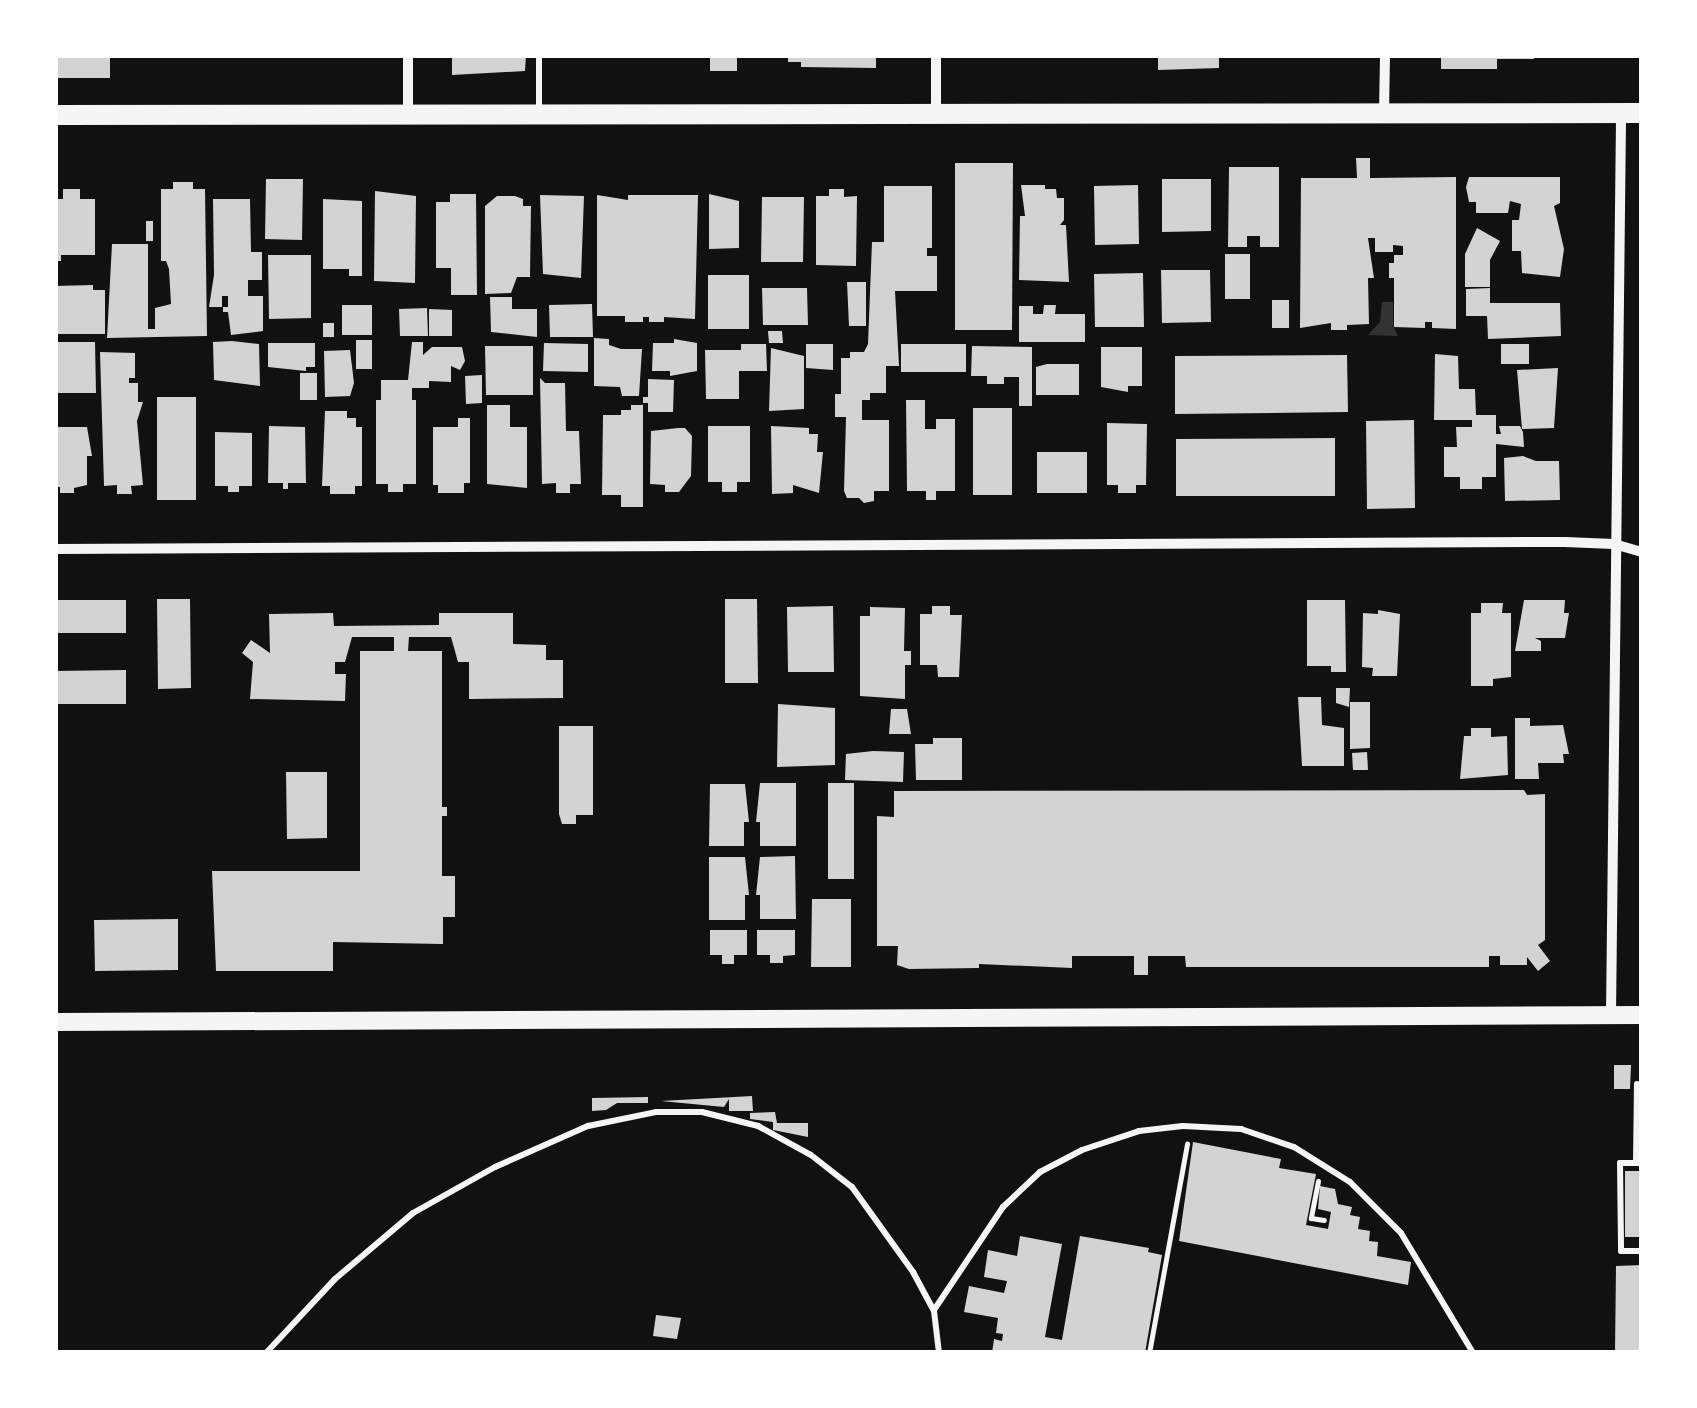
<!DOCTYPE html>
<style>
body{margin:0}
#map{position:relative;width:1697px;height:1408px;overflow:hidden;background:#111;font-family:"Golos Text",sans-serif}
div>[style]{position:absolute}
.water>*{inset:0;background:#333}
.building>*{inset:0;background:#d3d3d3}
.path>*{height:5px;margin:-2.5px;padding:0 2.5px;transform-origin:2.5px;border-radius:2.5px;background:#f5f5f5}
.service>*{height:6px;margin:-3px;padding:0 3px;transform-origin:3px;border-radius:3px;background:#f5f5f5}
.minor>*{height:10px;margin:-5px;padding:0 5px;transform-origin:5px;border-radius:5px;background:#f5f5f5}
.tertiary>*{height:18px;margin:-9px;padding:0 9px;transform-origin:9px;border-radius:9px;background:#f5f5f5}
.secondary>*{height:20px;margin:-10px;padding:0 10px;transform-origin:10px;border-radius:10px;background:#f5f5f5}
span{translate:-50% -50%;white-space:nowrap;text-align:center;line-height:1.15;-webkit-text-stroke:8px #fff;paint-order:stroke}
.frame{position:absolute;inset:0;border:58px solid #fff;pointer-events:none}
</style>
<div id="map">
<div class="water">
<i style="clip-path:polygon(1382px 302px,1393px 302px,1393px 326px,1398px 336px,1368px 335px,1380px 322px)"></i>
</div>
<div class="building">
<i style="clip-path:polygon(57px 55px,110px 55px,110px 78px,57px 78px)"></i>
<i style="clip-path:polygon(452px 55px,526px 55px,525px 71px,452px 75px)"></i>
<i style="clip-path:polygon(710px 55px,737px 55px,737px 71px,710px 71px)"></i>
<i style="clip-path:polygon(788px 55px,876px 55px,876px 68px,801px 67px,801px 62px,788px 62px)"></i>
<i style="clip-path:polygon(1158px 55px,1219px 55px,1219px 68px,1158px 70px)"></i>
<i style="clip-path:polygon(1441px 55px,1534px 55px,1534px 59px,1497px 59px,1497px 69px,1441px 69px)"></i>
<i style="clip-path:polygon(1356px 158px,1370px 158px,1370px 178px,1456px 177px,1456px 329px,1432px 328px,1432px 322px,1425px 322px,1425px 328px,1394px 327px,1394px 278px,1389px 278px,1389px 263px,1394px 263px,1394px 255px,1403px 255px,1403px 246px,1393px 245px,1393px 252px,1375px 252px,1375px 238px,1368px 238px,1374px 278px,1368px 278px,1369px 324px,1347px 325px,1347px 330px,1331px 330px,1331px 323px,1300px 328px,1301px 178px,1357px 178px)"></i>
<i style="clip-path:polygon(955px 163px,1013px 163px,1012px 330px,955px 330px)"></i>
<i style="clip-path:polygon(1229px 167px,1279px 167px,1279px 247px,1260px 247px,1260px 236px,1247px 236px,1247px 247px,1228px 247px)"></i>
<i style="clip-path:polygon(1469px 177px,1560px 177px,1560px 203px,1554px 206px,1564px 249px,1560px 277px,1522px 273px,1521px 251px,1512px 251px,1512px 220px,1519px 220px,1521px 204px,1510px 201px,1508px 213px,1476px 213px,1476px 202px,1469px 202px,1466px 187px)"></i>
<i style="clip-path:polygon(266px 179px,303px 179px,302px 240px,265px 239px)"></i>
<i style="clip-path:polygon(1162px 179px,1211px 179px,1211px 231px,1162px 232px)"></i>
<i style="clip-path:polygon(173px 182px,193px 182px,193px 189px,205px 189px,207px 336px,107px 338px,112px 244px,148px 244px,148px 329px,155px 329px,155px 308px,171px 304px,169px 269px,166px 261px,161px 261px,161px 189px,173px 189px)"></i>
<i style="clip-path:polygon(1021px 185px,1045px 185px,1045px 189px,1056px 189px,1057px 198px,1064px 198px,1064px 220px,1060px 225px,1066px 225px,1069px 282px,1019px 280px,1020px 216px,1025px 216px)"></i>
<i style="clip-path:polygon(1138px 185px,1139px 244px,1095px 245px,1094px 186px)"></i>
<i style="clip-path:polygon(884px 186px,932px 186px,932px 248px,927px 248px,927px 256px,937px 256px,937px 291px,895px 291px,899px 366px,886px 366px,886px 393px,870px 393px,870px 400px,862px 400px,862px 420px,889px 420px,889px 491px,874px 491px,874px 501px,864px 503px,859px 498px,847px 498px,844px 491px,846px 417px,835px 417px,835px 394px,841px 394px,841px 358px,850px 358px,850px 352px,864px 352px,868px 344px,872px 242px,884px 242px)"></i>
<i style="clip-path:polygon(63px 189px,80px 189px,80px 199px,95px 199px,95px 255px,61px 255px,61px 261px,55px 261px,55px 199px,63px 199px)"></i>
<i style="clip-path:polygon(829px 189px,844px 189px,844px 197px,857px 196px,856px 266px,816px 265px,816px 196px,829px 196px)"></i>
<i style="clip-path:polygon(375px 191px,416px 196px,415px 283px,374px 281px)"></i>
<i style="clip-path:polygon(450px 194px,476px 194px,477px 295px,451px 295px,451px 268px,436px 268px,436px 202px,450px 202px)"></i>
<i style="clip-path:polygon(709px 194px,739px 201px,739px 248px,709px 249px)"></i>
<i style="clip-path:polygon(540px 195px,584px 196px,581px 278px,543px 274px)"></i>
<i style="clip-path:polygon(597px 195px,628px 200px,628px 195px,698px 195px,695px 319px,664px 317px,664px 322px,649px 322px,649px 317px,643px 317px,643px 322px,625px 322px,625px 316px,597px 316px)"></i>
<i style="clip-path:polygon(497px 196px,515px 196px,523px 199px,523px 206px,531px 206px,530px 277px,517px 277px,511px 293px,485px 294px,485px 206px)"></i>
<i style="clip-path:polygon(762px 197px,804px 197px,803px 262px,761px 262px)"></i>
<i style="clip-path:polygon(213px 199px,250px 199px,251px 252px,262px 252px,262px 280px,248px 280px,248px 296px,263px 296px,263px 331px,231px 335px,228px 312px,223px 312px,223px 307px,228px 307px,228px 296px,222px 296px,222px 307px,209px 307px,214px 275px)"></i>
<i style="clip-path:polygon(323px 199px,362px 201px,362px 276px,349px 276px,349px 269px,323px 269px)"></i>
<i style="clip-path:polygon(146px 221px,153px 221px,153px 241px,146px 241px)"></i>
<i style="clip-path:polygon(1477px 228px,1500px 241px,1490px 260px,1490px 287px,1465px 287px,1465px 254px)"></i>
<i style="clip-path:polygon(1225px 254px,1250px 254px,1250px 299px,1225px 299px)"></i>
<i style="clip-path:polygon(268px 255px,311px 255px,311px 318px,269px 319px)"></i>
<i style="clip-path:polygon(1161px 270px,1210px 270px,1211px 322px,1162px 323px)"></i>
<i style="clip-path:polygon(1143px 273px,1144px 327px,1095px 327px,1094px 274px)"></i>
<i style="clip-path:polygon(708px 275px,749px 275px,749px 329px,708px 329px)"></i>
<i style="clip-path:polygon(847px 282px,866px 282px,866px 326px,849px 326px)"></i>
<i style="clip-path:polygon(93px 285px,93px 290px,105px 290px,105px 334px,55px 334px,55px 286px)"></i>
<i style="clip-path:polygon(762px 288px,807px 288px,808px 325px,763px 325px)"></i>
<i style="clip-path:polygon(1490px 288px,1490px 303px,1560px 303px,1561px 336px,1488px 339px,1487px 316px,1466px 316px,1466px 289px)"></i>
<i style="clip-path:polygon(490px 297px,512px 297px,512px 309px,537px 309px,537px 337px,491px 332px)"></i>
<i style="clip-path:polygon(1272px 300px,1289px 300px,1289px 328px,1272px 328px)"></i>
<i style="clip-path:polygon(592px 304px,593px 337px,550px 337px,549px 305px)"></i>
<i style="clip-path:polygon(342px 305px,372px 305px,372px 335px,342px 335px)"></i>
<i style="clip-path:polygon(1044px 305px,1056px 305px,1055px 314px,1085px 314px,1085px 342px,1019px 342px,1019px 306px,1033px 306px,1033px 314px,1043px 314px)"></i>
<i style="clip-path:polygon(427px 308px,428px 336px,400px 336px,399px 309px)"></i>
<i style="clip-path:polygon(429px 309px,452px 310px,452px 336px,429px 336px)"></i>
<i style="clip-path:polygon(323px 323px,334px 323px,334px 337px,323px 337px)"></i>
<i style="clip-path:polygon(768px 331px,782px 331px,783px 343px,769px 343px)"></i>
<i style="clip-path:polygon(594px 338px,609px 339px,609px 345px,621px 349px,642px 349px,639px 396px,622px 396px,620px 387px,594px 386px)"></i>
<i style="clip-path:polygon(674px 339px,697px 343px,697px 371px,670px 376px,670px 371px,652px 371px,653px 343px,674px 343px)"></i>
<i style="clip-path:polygon(356px 340px,372px 340px,372px 369px,356px 369px)"></i>
<i style="clip-path:polygon(232px 341px,259px 344px,260px 386px,214px 380px,213px 342px)"></i>
<i style="clip-path:polygon(55px 342px,95px 342px,96px 393px,55px 393px)"></i>
<i style="clip-path:polygon(412px 342px,423px 342px,423px 355px,432px 347px,462px 347px,465px 361px,460px 370px,451px 366px,451px 382px,429px 381px,429px 388px,412px 388px,412px 400px,416px 400px,416px 484px,403px 484px,403px 492px,388px 492px,388px 484px,376px 484px,376px 400px,381px 400px,381px 380px,408px 380px)"></i>
<i style="clip-path:polygon(268px 343px,315px 343px,315px 367px,306px 367px,306px 371px,268px 367px)"></i>
<i style="clip-path:polygon(544px 343px,588px 344px,588px 372px,543px 371px)"></i>
<i style="clip-path:polygon(741px 344px,766px 344px,767px 371px,739px 371px,739px 399px,706px 399px,705px 350px,741px 350px)"></i>
<i style="clip-path:polygon(806px 344px,833px 344px,833px 370px,806px 368px)"></i>
<i style="clip-path:polygon(901px 344px,966px 344px,966px 372px,901px 372px)"></i>
<i style="clip-path:polygon(1501px 344px,1529px 344px,1529px 364px,1501px 364px)"></i>
<i style="clip-path:polygon(485px 346px,533px 346px,533px 395px,486px 395px)"></i>
<i style="clip-path:polygon(972px 346px,1032px 347px,1032px 406px,1019px 406px,1019px 377px,1004px 377px,1004px 384px,987px 384px,987px 376px,971px 376px)"></i>
<i style="clip-path:polygon(1101px 347px,1142px 347px,1142px 386px,1128px 386px,1128px 392px,1101px 387px)"></i>
<i style="clip-path:polygon(771px 348px,804px 356px,804px 409px,769px 411px)"></i>
<i style="clip-path:polygon(350px 350px,354px 383px,350px 396px,325px 397px,324px 351px)"></i>
<i style="clip-path:polygon(100px 352px,135px 353px,135px 378px,129px 378px,129px 383px,138px 383px,138px 402px,143px 402px,137px 421px,143px 485px,131px 486px,132px 494px,117px 494px,117px 485px,104px 486px)"></i>
<i style="clip-path:polygon(1435px 354px,1458px 356px,1459px 389px,1475px 389px,1476px 415px,1496px 415px,1496px 434px,1501px 434px,1499px 426px,1520px 426px,1523px 432px,1524px 447px,1496px 444px,1496px 477px,1482px 477px,1482px 489px,1460px 489px,1460px 477px,1444px 477px,1444px 447px,1457px 447px,1456px 427px,1472px 427px,1472px 420px,1434px 420px)"></i>
<i style="clip-path:polygon(1347px 355px,1348px 412px,1175px 414px,1175px 356px)"></i>
<i style="clip-path:polygon(1047px 364px,1079px 364px,1079px 395px,1036px 395px,1036px 367px)"></i>
<i style="clip-path:polygon(1558px 368px,1554px 428px,1522px 429px,1517px 370px)"></i>
<i style="clip-path:polygon(300px 373px,317px 373px,317px 400px,300px 400px)"></i>
<i style="clip-path:polygon(482px 375px,482px 403px,466px 404px,465px 376px)"></i>
<i style="clip-path:polygon(540px 378px,545px 383px,565px 383px,566px 431px,579px 431px,581px 484px,570px 484px,570px 493px,556px 493px,556px 483px,542px 484px)"></i>
<i style="clip-path:polygon(648px 379px,674px 380px,673px 412px,648px 412px,648px 403px,643px 403px,643px 397px,648px 397px)"></i>
<i style="clip-path:polygon(157px 397px,196px 397px,196px 500px,157px 500px)"></i>
<i style="clip-path:polygon(906px 400px,925px 400px,925px 429px,936px 429px,936px 419px,955px 419px,955px 491px,936px 491px,936px 500px,926px 500px,926px 491px,907px 491px)"></i>
<i style="clip-path:polygon(487px 405px,510px 405px,510px 427px,527px 427px,527px 488px,487px 484px)"></i>
<i style="clip-path:polygon(631px 405px,643px 405px,643px 507px,621px 507px,621px 495px,602px 495px,603px 415px,621px 415px,621px 410px,631px 410px)"></i>
<i style="clip-path:polygon(973px 408px,1012px 408px,1012px 495px,973px 495px)"></i>
<i style="clip-path:polygon(325px 411px,347px 411px,347px 418px,356px 418px,356px 427px,362px 427px,362px 486px,355px 486px,355px 494px,330px 494px,330px 486px,322px 486px)"></i>
<i style="clip-path:polygon(458px 418px,470px 418px,470px 483px,464px 483px,464px 493px,438px 493px,438px 485px,433px 485px,433px 427px,458px 427px)"></i>
<i style="clip-path:polygon(1414px 420px,1415px 508px,1367px 509px,1366px 421px)"></i>
<i style="clip-path:polygon(1107px 423px,1147px 424px,1146px 485px,1136px 485px,1136px 493px,1118px 493px,1118px 485px,1107px 485px)"></i>
<i style="clip-path:polygon(269px 426px,305px 427px,306px 483px,288px 483px,288px 489px,283px 489px,283px 483px,268px 483px)"></i>
<i style="clip-path:polygon(708px 426px,750px 426px,750px 482px,737px 482px,737px 492px,722px 492px,722px 482px,708px 482px)"></i>
<i style="clip-path:polygon(771px 426px,809px 428px,809px 434px,818px 434px,817px 452px,823px 452px,819px 493px,793px 485px,793px 493px,772px 494px)"></i>
<i style="clip-path:polygon(55px 427px,87px 427px,92px 456px,87px 456px,87px 485px,74px 488px,74px 493px,60px 493px,60px 487px,55px 487px)"></i>
<i style="clip-path:polygon(678px 428px,685px 428px,692px 436px,691px 476px,679px 492px,665px 492px,665px 485px,650px 484px,651px 431px)"></i>
<i style="clip-path:polygon(215px 432px,252px 433px,252px 486px,239px 486px,239px 492px,228px 492px,228px 486px,215px 486px)"></i>
<i style="clip-path:polygon(1335px 438px,1335px 496px,1176px 496px,1176px 439px)"></i>
<i style="clip-path:polygon(1037px 452px,1087px 452px,1087px 493px,1037px 493px)"></i>
<i style="clip-path:polygon(1523px 456px,1536px 461px,1559px 461px,1560px 500px,1505px 501px,1504px 458px)"></i>
<i style="clip-path:polygon(157px 599px,190px 599px,191px 688px,158px 689px)"></i>
<i style="clip-path:polygon(725px 599px,757px 599px,758px 683px,725px 683px)"></i>
<i style="clip-path:polygon(55px 600px,126px 600px,126px 633px,55px 633px)"></i>
<i style="clip-path:polygon(1307px 600px,1345px 600px,1346px 672px,1331px 672px,1331px 666px,1307px 666px)"></i>
<i style="clip-path:polygon(1524px 600px,1565px 600px,1564px 613px,1569px 613px,1565px 638px,1535px 638px,1541px 641px,1541px 651px,1515px 651px)"></i>
<i style="clip-path:polygon(1481px 603px,1503px 603px,1502px 613px,1511px 613px,1511px 677px,1493px 679px,1493px 686px,1471px 686px,1471px 613px,1481px 613px)"></i>
<i style="clip-path:polygon(833px 606px,834px 672px,788px 672px,787px 607px)"></i>
<i style="clip-path:polygon(932px 606px,950px 606px,950px 615px,962px 615px,959px 677px,938px 677px,937px 665px,920px 665px,920px 614px,932px 614px)"></i>
<i style="clip-path:polygon(870px 607px,905px 608px,904px 651px,911px 651px,911px 665px,905px 665px,905px 699px,860px 696px,860px 616px,870px 616px)"></i>
<i style="clip-path:polygon(1378px 610px,1400px 614px,1397px 676px,1372px 676px,1373px 668px,1362px 667px,1363px 613px,1378px 614px)"></i>
<i style="clip-path:polygon(333px 613px,334px 626px,439px 625px,439px 613px,513px 613px,513px 644px,546px 645px,546px 660px,563px 660px,563px 698px,469px 699px,469px 662px,458px 662px,451px 637px,409px 637px,408px 651px,442px 651px,442px 807px,447px 807px,447px 816px,442px 816px,442px 876px,455px 876px,455px 917px,443px 917px,443px 944px,333px 942px,333px 971px,216px 971px,212px 871px,360px 871px,360px 651px,394px 651px,394px 637px,352px 637px,345px 662px,335px 662px,335px 674px,346px 674px,345px 701px,250px 699px,253px 662px,242px 653px,251px 640px,270px 653px,269px 614px)"></i>
<i style="clip-path:polygon(126px 670px,126px 704px,55px 704px,55px 671px)"></i>
<i style="clip-path:polygon(1336px 688px,1350px 688px,1349px 707px,1336px 703px)"></i>
<i style="clip-path:polygon(1298px 697px,1321px 697px,1322px 725px,1344px 728px,1344px 766px,1302px 766px)"></i>
<i style="clip-path:polygon(1350px 702px,1370px 702px,1370px 748px,1350px 749px)"></i>
<i style="clip-path:polygon(778px 704px,835px 708px,835px 765px,777px 767px)"></i>
<i style="clip-path:polygon(891px 709px,907px 709px,911px 734px,889px 734px)"></i>
<i style="clip-path:polygon(1515px 718px,1530px 718px,1530px 726px,1563px 725px,1569px 754px,1563px 754px,1564px 763px,1538px 763px,1539px 779px,1515px 779px)"></i>
<i style="clip-path:polygon(559px 726px,593px 726px,593px 815px,576px 815px,576px 824px,562px 824px,559px 814px)"></i>
<i style="clip-path:polygon(1471px 728px,1491px 728px,1491px 737px,1507px 736px,1508px 775px,1460px 779px,1464px 736px,1471px 736px)"></i>
<i style="clip-path:polygon(933px 738px,962px 738px,962px 780px,916px 780px,915px 744px,933px 744px)"></i>
<i style="clip-path:polygon(873px 751px,904px 752px,903px 782px,845px 780px,846px 754px)"></i>
<i style="clip-path:polygon(1367px 752px,1368px 770px,1353px 770px,1352px 753px)"></i>
<i style="clip-path:polygon(286px 772px,327px 772px,327px 838px,287px 839px)"></i>
<i style="clip-path:polygon(760px 783px,796px 783px,796px 846px,760px 846px,760px 822px,756px 822px)"></i>
<i style="clip-path:polygon(828px 783px,854px 783px,854px 879px,828px 879px)"></i>
<i style="clip-path:polygon(710px 784px,745px 784px,749px 822px,744px 822px,744px 846px,709px 846px)"></i>
<i style="clip-path:polygon(1524px 790px,1527px 795px,1545px 794px,1545px 940px,1538px 945px,1550px 961px,1538px 971px,1527px 957px,1527px 965px,1500px 965px,1500px 956px,1489px 956px,1489px 967px,1186px 967px,1185px 956px,1148px 956px,1148px 975px,1134px 975px,1134px 956px,1072px 956px,1072px 968px,979px 964px,979px 968px,909px 969px,897px 965px,898px 946px,877px 946px,877px 816px,894px 817px,894px 791px)"></i>
<i style="clip-path:polygon(795px 856px,796px 919px,760px 919px,760px 895px,756px 895px,760px 857px)"></i>
<i style="clip-path:polygon(709px 857px,745px 857px,749px 895px,745px 895px,745px 920px,709px 920px)"></i>
<i style="clip-path:polygon(812px 899px,851px 899px,851px 967px,811px 967px)"></i>
<i style="clip-path:polygon(178px 919px,178px 970px,95px 971px,94px 920px)"></i>
<i style="clip-path:polygon(710px 930px,747px 930px,747px 955px,734px 955px,734px 964px,722px 964px,722px 955px,710px 955px)"></i>
<i style="clip-path:polygon(757px 930px,795px 930px,795px 955px,783px 956px,783px 963px,770px 963px,770px 955px,757px 955px)"></i>
<i style="clip-path:polygon(1614px 1065px,1631px 1065px,1630px 1089px,1614px 1089px)"></i>
<i style="clip-path:polygon(752px 1096px,753px 1111px,729px 1111px,729px 1099px,724px 1107px,661px 1101px)"></i>
<i style="clip-path:polygon(648px 1097px,648px 1103px,617px 1103px,606px 1110px,592px 1111px,592px 1098px)"></i>
<i style="clip-path:polygon(775px 1112px,777px 1123px,808px 1123px,808px 1137px,773px 1130px,773px 1122px,750px 1119px,750px 1113px)"></i>
<i style="clip-path:polygon(1193px 1142px,1281px 1159px,1279px 1168px,1316px 1174px,1306px 1225px,1328px 1229px,1331px 1212px,1318px 1209px,1320px 1186px,1335px 1189px,1338px 1204px,1352px 1207px,1350px 1215px,1360px 1217px,1358px 1229px,1370px 1231px,1369px 1241px,1378px 1242px,1377px 1256px,1411px 1262px,1408px 1285px,1179px 1241px)"></i>
<i style="clip-path:polygon(1625px 1171px,1642px 1171px,1642px 1237px,1625px 1237px)"></i>
<i style="clip-path:polygon(1020px 1236px,1062px 1244px,1045px 1337px,1062px 1340px,1080px 1236px,1149px 1248px,1148px 1252px,1162px 1255px,1145px 1353px,992px 1353px,994px 1339px,1002px 1341px,1003px 1334px,996px 1333px,998px 1318px,964px 1312px,969px 1286px,1004px 1293px,1007px 1281px,984px 1277px,988px 1250px,1017px 1256px)"></i>
<i style="clip-path:polygon(1642px 1265px,1642px 1353px,1615px 1353px,1616px 1266px)"></i>
<i style="clip-path:polygon(656px 1315px,681px 1318px,677px 1339px,653px 1336px)"></i>
</div>
<div class="path">
<i style="left:1318px;top:1181px;width:38px;rotate:101deg"></i>
<i style="left:1311px;top:1218px;width:13px;rotate:9deg"></i>
<i style="left:1149px;top:1353px;width:213px;rotate:-79.7deg"></i>
</div>
<div class="service">
<i style="left:539px;top:55px;width:56px;rotate:90deg"></i>
<i style="left:1636px;top:1163px;width:79px;rotate:-89.3deg"></i>
<i style="left:1642px;top:1163px;width:22px;rotate:180deg"></i>
<i style="left:1620px;top:1163px;width:88px;rotate:89.3deg"></i>
<i style="left:1621px;top:1251px;width:21px"></i>
<i style="left:934px;top:1310px;width:124px;rotate:-56.2deg"></i>
<i style="left:1003px;top:1207px;width:51px;rotate:-43.4deg"></i>
<i style="left:1040px;top:1172px;width:47px;rotate:-27.6deg"></i>
<i style="left:1082px;top:1150px;width:60px;rotate:-18.4deg"></i>
<i style="left:1139px;top:1131px;width:44px;rotate:-6.5deg"></i>
<i style="left:1183px;top:1126px;width:58px;rotate:3deg"></i>
<i style="left:1241px;top:1129px;width:56px;rotate:18.8deg"></i>
<i style="left:1294px;top:1147px;width:66px;rotate:32deg"></i>
<i style="left:1350px;top:1182px;width:72px;rotate:45deg"></i>
<i style="left:1401px;top:1233px;width:140px;rotate:59deg"></i>
<i style="left:266px;top:1353px;width:101px;rotate:-47deg"></i>
<i style="left:335px;top:1279px;width:102px;rotate:-40.2deg"></i>
<i style="left:413px;top:1213px;width:94px;rotate:-29.3deg"></i>
<i style="left:495px;top:1167px;width:102px;rotate:-23.8deg"></i>
<i style="left:588px;top:1126px;width:69px;rotate:-11.6deg"></i>
<i style="left:656px;top:1112px;width:46px"></i>
<i style="left:702px;top:1112px;width:58px;rotate:14deg"></i>
<i style="left:758px;top:1126px;width:60px;rotate:28.7deg"></i>
<i style="left:811px;top:1155px;width:52px;rotate:38deg"></i>
<i style="left:852px;top:1187px;width:105px;rotate:54.3deg"></i>
<i style="left:913px;top:1272px;width:44px;rotate:61.7deg"></i>
<i style="left:934px;top:1311px;width:42px;rotate:83.2deg"></i>
</div>
<div class="minor">
<i style="left:408px;top:55px;width:58px;rotate:90deg"></i>
<i style="left:936px;top:55px;width:58px;rotate:90deg"></i>
<i style="left:1384px;top:113px;width:58px;rotate:-89deg"></i>
<i style="left:55px;top:549px;width:1510px;rotate:-0.27deg"></i>
<i style="left:1565px;top:542px;width:49px;rotate:2.3deg"></i>
<i style="left:1614px;top:544px;width:29px;rotate:16deg"></i>
<i style="left:1611px;top:1015px;width:902px;rotate:-89.36deg"></i>
</div>
<div class="tertiary">
<i style="left:55px;top:1022px;width:1587px;rotate:-0.25deg"></i>
</div>
<div class="secondary">
<i style="left:55px;top:115px;width:1587px;rotate:-0.07deg"></i>
</div>
<div class="frame"></div>
</div>
